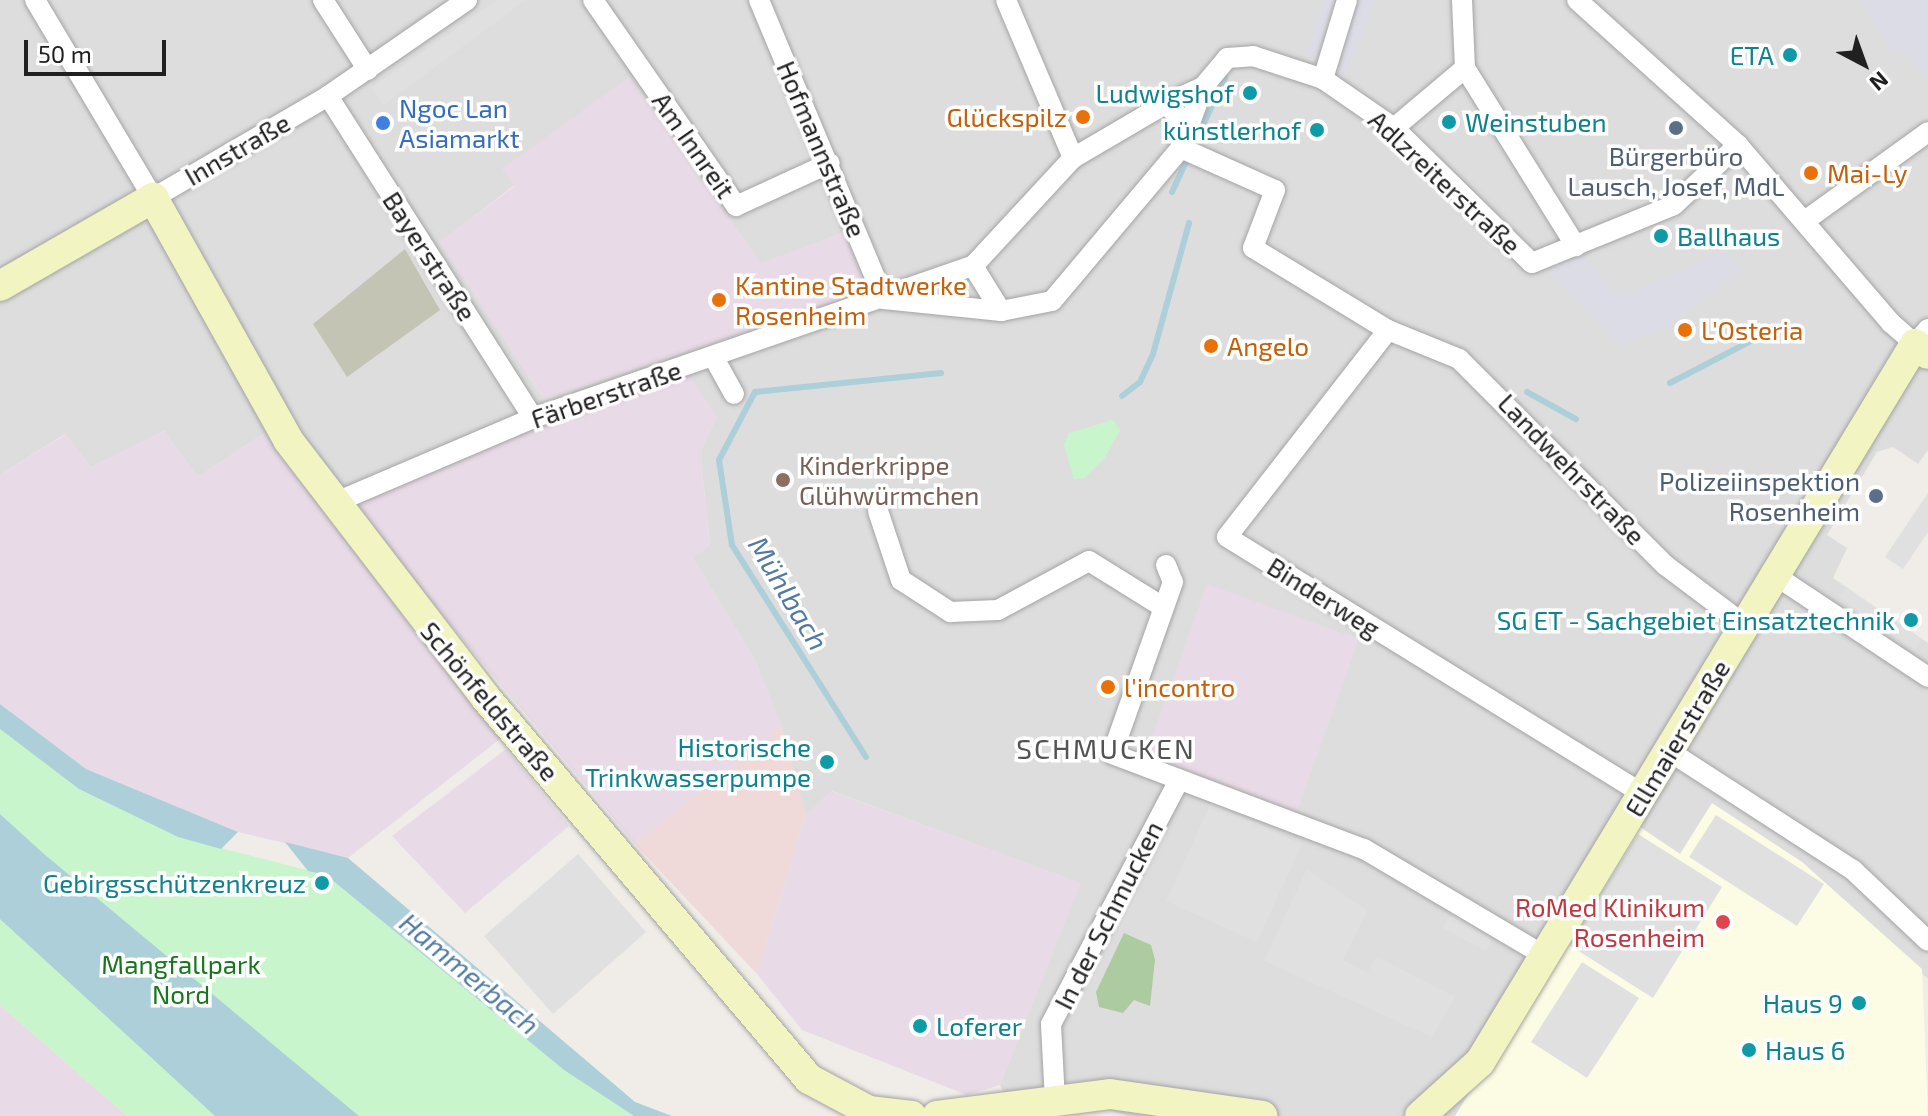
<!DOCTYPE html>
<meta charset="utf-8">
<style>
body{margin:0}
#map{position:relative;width:1928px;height:1116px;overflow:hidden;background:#f0ede8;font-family:"Exo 2",sans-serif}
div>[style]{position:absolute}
.residential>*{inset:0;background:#dedddd}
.commercial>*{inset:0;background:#efd9d9}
.industrial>*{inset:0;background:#e8dae6}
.education>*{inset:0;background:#fcfce4}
.construction>*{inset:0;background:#c4c4b4}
.forest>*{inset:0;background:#adcba0}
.park>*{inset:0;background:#c9f5cc}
.parking>*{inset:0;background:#e0e0e0}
.plaza>*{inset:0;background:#dcdce6}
.water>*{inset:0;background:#accfd9}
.stream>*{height:6px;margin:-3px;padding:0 3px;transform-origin:3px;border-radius:3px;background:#accfd9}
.roads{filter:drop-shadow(0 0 2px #a4a4a4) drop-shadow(0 0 2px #a4a4a4)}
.street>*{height:20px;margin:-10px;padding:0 10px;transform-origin:10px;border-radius:10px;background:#fff}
.secondary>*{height:30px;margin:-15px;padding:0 15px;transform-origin:15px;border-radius:15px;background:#f2f4c1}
.dots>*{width:22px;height:22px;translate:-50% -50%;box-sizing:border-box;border:4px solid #fff;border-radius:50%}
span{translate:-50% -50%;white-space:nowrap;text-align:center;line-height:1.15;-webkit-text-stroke:7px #fff;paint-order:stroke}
.culture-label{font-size:26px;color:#0d838f}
.right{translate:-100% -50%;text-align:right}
.left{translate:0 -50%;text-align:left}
.shop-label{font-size:26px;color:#366cbe}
.food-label{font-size:26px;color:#c56008}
.street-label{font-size:26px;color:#202020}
.service-label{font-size:26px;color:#4e5e75}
.education-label{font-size:26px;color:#785e54}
.health-label{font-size:26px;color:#be3a42}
.park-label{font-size:26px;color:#16771d}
.water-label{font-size:28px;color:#517aa0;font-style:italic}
.neighbourhood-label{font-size:28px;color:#535353;letter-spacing:2px}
.north{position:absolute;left:1824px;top:24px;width:80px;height:80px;-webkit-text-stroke:6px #fff;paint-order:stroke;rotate:139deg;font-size:22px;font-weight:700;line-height:32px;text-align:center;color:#202020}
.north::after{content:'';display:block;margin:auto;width:28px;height:36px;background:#202020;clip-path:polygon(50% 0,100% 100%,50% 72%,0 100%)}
.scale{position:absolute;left:24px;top:40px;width:142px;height:36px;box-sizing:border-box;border:4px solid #202020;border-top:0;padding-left:10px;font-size:24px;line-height:28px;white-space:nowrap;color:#202020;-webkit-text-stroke:6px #fff;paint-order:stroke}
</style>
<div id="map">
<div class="residential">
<i style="clip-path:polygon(evenodd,0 0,1928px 0,1928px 450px,1918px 464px,1893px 447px,1877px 452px,1827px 535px,1847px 548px,1833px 578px,1928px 643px,1928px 979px,1802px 862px,1680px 854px,1638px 826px,1455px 1116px,1129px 1116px,1103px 1108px,1014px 1116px,1000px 1085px,1080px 883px,832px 791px,806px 815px,757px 664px,693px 558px,710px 544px,700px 452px,717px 416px,346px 501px,325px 519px,263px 434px,198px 477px,164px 431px,91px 467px,65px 434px,0 475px,0 0,629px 77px,761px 264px,845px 232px,544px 400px,440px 242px,515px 185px,629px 77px)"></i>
</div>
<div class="commercial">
<i style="clip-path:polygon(782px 726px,806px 815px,757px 974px,635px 844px)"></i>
</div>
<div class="industrial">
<i style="clip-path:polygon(629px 77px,761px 263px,845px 232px,868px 291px,544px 400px,439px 242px,515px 186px,502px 169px)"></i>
<i style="clip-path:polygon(688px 374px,717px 416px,700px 452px,710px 544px,693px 558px,757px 664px,782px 726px,635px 844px,346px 501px)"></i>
<i style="clip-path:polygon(164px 431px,198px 477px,263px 434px,505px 735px,348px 858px,238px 832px,86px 769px,0 704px,0 475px,66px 434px,91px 467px)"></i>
<i style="clip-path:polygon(1207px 584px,1359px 639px,1297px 812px,1145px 757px)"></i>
<i style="clip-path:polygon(506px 749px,569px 826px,465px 913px,392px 836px)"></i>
<i style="clip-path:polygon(831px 791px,1081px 883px,1000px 1085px,967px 1095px,802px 1030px,757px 974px,806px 815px)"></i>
<i style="clip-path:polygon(0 1005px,127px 1116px,0 1116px)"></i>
</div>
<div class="education">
<i style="clip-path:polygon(1712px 803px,1802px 862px,1922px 969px,1928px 1116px,1455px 1116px,1637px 825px,1680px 854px)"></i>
</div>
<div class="construction">
<i style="clip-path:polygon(405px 249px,440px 310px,347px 377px,313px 324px)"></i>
</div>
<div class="forest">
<i style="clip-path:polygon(1124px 933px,1151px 945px,1155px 960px,1150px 1006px,1134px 1000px,1123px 1013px,1099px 1007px,1096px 992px)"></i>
</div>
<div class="park">
<i style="clip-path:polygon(1113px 420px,1120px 430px,1104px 459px,1085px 478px,1074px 479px,1064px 445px,1069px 433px)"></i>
<i style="clip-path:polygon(0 729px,79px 789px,178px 837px,326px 875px,564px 1070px,634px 1116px,127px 1116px,0 1005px,0 858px,43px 854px,0 814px)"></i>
</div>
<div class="parking">
<i style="clip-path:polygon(497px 0,526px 0,384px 105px,371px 88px)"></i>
<i style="clip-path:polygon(1928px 493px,1928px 532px,1903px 569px,1885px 557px)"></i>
<i style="clip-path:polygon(1846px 587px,1921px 639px,1915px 650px,1838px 597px)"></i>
<i style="clip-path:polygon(1211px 803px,1302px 844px,1257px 942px,1166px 901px)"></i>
<i style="clip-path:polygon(1716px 815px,1824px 884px,1797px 926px,1689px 857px)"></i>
<i style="clip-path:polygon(1638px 834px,1722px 887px,1653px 998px,1569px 945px)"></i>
<i style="clip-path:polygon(578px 854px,646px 932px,553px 1014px,484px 936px)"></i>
<i style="clip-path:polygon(1307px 869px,1367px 911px,1343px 960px,1367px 973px,1377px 957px,1455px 997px,1432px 1037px,1264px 961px)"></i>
<i style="clip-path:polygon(1453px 909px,1495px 933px,1486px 951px,1443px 928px)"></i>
<i style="clip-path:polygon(1582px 962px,1639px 998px,1587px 1078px,1531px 1042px)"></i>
</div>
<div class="plaza">
<i style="clip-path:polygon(1324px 0,1377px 0,1344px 81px,1307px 55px)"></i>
<i style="clip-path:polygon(1861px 0,1928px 0,1928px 79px,1901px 49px,1891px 54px)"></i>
<i style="clip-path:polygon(1557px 252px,1585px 257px,1619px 297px,1724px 252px,1742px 271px,1649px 339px,1643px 333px,1622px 348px,1549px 271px,1547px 256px)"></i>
</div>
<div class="water">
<i style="clip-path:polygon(0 704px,86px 769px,238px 832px,221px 849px,178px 837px,79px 789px,0 729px)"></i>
<i style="clip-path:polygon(0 814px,44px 854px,359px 1116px,215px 1116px,0 919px)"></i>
<i style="clip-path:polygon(285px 842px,348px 858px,635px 1102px,672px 1116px,634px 1116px,564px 1070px,326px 875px,308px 871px)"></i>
</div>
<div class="stream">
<i style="left:1172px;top:192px;width:126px;rotate:-65.1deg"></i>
<i style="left:1670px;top:383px;width:117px;rotate:-27.4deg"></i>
<i style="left:1527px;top:392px;width:56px;rotate:28.9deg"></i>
<i style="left:1122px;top:396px;width:23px;rotate:-38deg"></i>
<i style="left:1140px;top:382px;width:31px;rotate:-65deg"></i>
<i style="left:1153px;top:354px;width:136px;rotate:-74.6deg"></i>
<i style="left:866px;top:757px;width:251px;rotate:-122.3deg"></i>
<i style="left:732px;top:545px;width:86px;rotate:-98.7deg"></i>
<i style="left:719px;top:460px;width:77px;rotate:-62.1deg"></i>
<i style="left:755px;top:392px;width:187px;rotate:-5.8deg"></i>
</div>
<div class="roads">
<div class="street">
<i style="left:35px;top:0;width:230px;rotate:59.2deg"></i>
<i style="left:153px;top:198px;width:203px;rotate:-30.2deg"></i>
<i style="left:328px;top:96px;width:169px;rotate:-34.6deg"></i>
<i style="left:323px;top:0;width:83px;rotate:57.3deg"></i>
<i style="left:593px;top:0;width:251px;rotate:55.2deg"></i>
<i style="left:736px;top:206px;width:103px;rotate:-24.6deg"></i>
<i style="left:759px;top:0;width:324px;rotate:67.3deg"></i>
<i style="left:884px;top:299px;width:118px;rotate:5.9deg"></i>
<i style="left:1001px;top:311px;width:52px;rotate:-11.1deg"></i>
<i style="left:1052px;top:301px;width:200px;rotate:-49.9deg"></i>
<i style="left:1181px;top:148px;width:103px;rotate:24.1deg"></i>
<i style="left:1275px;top:190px;width:62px;rotate:110.8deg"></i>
<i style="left:1253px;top:248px;width:158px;rotate:31.3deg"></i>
<i style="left:1388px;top:330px;width:77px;rotate:22.2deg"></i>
<i style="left:1459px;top:359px;width:291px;rotate:45deg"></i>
<i style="left:1665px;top:565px;width:101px;rotate:37deg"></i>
<i style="left:1006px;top:0;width:172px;rotate:67deg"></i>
<i style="left:1462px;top:0;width:68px;rotate:87.5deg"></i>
<i style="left:1465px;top:68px;width:210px;rotate:58.1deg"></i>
<i style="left:1577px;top:0;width:217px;rotate:42deg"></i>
<i style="left:1738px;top:145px;width:235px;rotate:49.3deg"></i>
<i style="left:1891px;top:323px;width:32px;rotate:41deg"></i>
<i style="left:1915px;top:344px;width:20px;rotate:-49deg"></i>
<i style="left:1323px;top:79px;width:83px;rotate:-73.1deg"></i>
<i style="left:1203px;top:87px;width:42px;rotate:155.9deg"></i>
<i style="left:1165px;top:104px;width:18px;rotate:41deg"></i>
<i style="left:1179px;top:116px;width:32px;rotate:86deg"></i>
<i style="left:1181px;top:148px;width:65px;rotate:-70.2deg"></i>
<i style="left:1203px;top:87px;width:38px;rotate:-50deg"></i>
<i style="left:1227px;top:58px;width:26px;rotate:-4deg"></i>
<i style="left:1253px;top:56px;width:74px;rotate:18.2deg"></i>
<i style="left:1323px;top:79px;width:86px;rotate:34.6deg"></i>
<i style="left:1394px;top:128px;width:193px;rotate:44.4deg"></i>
<i style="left:1532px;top:263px;width:153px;rotate:-22.2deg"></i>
<i style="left:1674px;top:205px;width:88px;rotate:-43.2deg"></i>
<i style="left:328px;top:96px;width:382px;rotate:57.5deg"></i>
<i style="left:1394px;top:128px;width:93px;rotate:-40.2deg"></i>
<i style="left:1806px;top:220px;width:150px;rotate:-35.8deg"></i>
<i style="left:973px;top:266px;width:53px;rotate:58.1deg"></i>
<i style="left:1388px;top:330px;width:262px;rotate:127.9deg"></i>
<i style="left:1227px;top:537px;width:489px;rotate:31.7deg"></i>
<i style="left:714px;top:358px;width:41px;rotate:60.9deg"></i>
<i style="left:334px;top:503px;width:216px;rotate:-23.1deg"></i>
<i style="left:533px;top:418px;width:466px;rotate:-19.1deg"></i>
<i style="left:973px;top:266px;width:147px;rotate:-47.2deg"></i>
<i style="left:1073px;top:158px;width:107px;rotate:-30.4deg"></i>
<i style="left:878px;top:511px;width:73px;rotate:71.6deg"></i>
<i style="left:901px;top:580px;width:59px;rotate:33.1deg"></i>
<i style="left:950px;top:612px;width:48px;rotate:-2.4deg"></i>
<i style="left:998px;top:610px;width:103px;rotate:-28.3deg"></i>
<i style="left:1089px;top:561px;width:87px;rotate:31.9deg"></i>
<i style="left:1166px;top:565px;width:18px;rotate:68deg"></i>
<i style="left:1173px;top:582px;width:182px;rotate:109.5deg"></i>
<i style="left:1112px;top:754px;width:269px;rotate:20.7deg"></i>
<i style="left:1364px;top:849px;width:210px;rotate:30.6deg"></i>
<i style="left:1776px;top:576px;width:182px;rotate:33.6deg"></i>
<i style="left:1669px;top:751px;width:219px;rotate:32.9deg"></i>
<i style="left:1853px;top:870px;width:103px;rotate:43.4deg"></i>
<i style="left:1055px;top:1101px;width:77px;rotate:-93deg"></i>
<i style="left:1051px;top:1024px;width:276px;rotate:-62.3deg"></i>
</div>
<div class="secondary">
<i style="left:0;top:286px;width:177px;rotate:-29.9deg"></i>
<i style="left:153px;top:198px;width:277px;rotate:60.8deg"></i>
<i style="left:288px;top:440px;width:324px;rotate:52.5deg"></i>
<i style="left:485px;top:697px;width:501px;rotate:49.7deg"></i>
<i style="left:809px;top:1079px;width:68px;rotate:28.1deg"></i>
<i style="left:869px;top:1111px;width:43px;rotate:6.6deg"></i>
<i style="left:937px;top:1116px;width:174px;rotate:-7.2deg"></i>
<i style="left:1110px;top:1094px;width:154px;rotate:8.2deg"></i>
<i style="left:1420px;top:1116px;width:81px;rotate:-42deg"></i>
<i style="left:1480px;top:1062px;width:839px;rotate:-58.79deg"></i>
<i style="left:1915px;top:344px;width:16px;rotate:38deg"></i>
</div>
</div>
<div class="dots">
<i style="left:1790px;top:55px;background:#0f9aa8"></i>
<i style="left:1250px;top:93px;background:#0f9aa8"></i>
<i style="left:1083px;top:117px;background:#e8710a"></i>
<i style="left:1449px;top:122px;background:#0f9aa8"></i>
<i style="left:383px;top:123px;background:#3f7fe0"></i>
<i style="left:1676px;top:128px;background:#5c6f8a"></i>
<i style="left:1317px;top:130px;background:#0f9aa8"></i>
<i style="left:1811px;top:173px;background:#e8710a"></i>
<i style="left:1661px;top:236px;background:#0f9aa8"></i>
<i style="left:719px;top:300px;background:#e8710a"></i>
<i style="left:1685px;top:330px;background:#e8710a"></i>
<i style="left:1211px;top:346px;background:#e8710a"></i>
<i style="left:783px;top:480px;background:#8d6e63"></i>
<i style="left:1876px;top:496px;background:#5c6f8a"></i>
<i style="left:1911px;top:620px;background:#0f9aa8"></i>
<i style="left:1108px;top:687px;background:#e8710a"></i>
<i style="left:827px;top:762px;background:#0f9aa8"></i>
<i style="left:322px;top:883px;background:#0f9aa8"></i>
<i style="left:1723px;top:922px;background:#e0444e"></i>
<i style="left:1859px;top:1003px;background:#0f9aa8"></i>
<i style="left:920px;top:1026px;background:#0f9aa8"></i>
<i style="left:1749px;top:1050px;background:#0f9aa8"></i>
</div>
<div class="culture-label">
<span class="right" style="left:1774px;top:55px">ETA</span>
<span class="right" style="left:1234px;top:93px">Ludwigshof</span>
<span class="left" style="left:1465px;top:122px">Weinstuben</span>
<span class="right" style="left:1301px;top:130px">künstlerhof</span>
<span class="left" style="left:1677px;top:236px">Ballhaus</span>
<span class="right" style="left:1895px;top:620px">SG ET - Sachgebiet Einsatztechnik</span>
<span class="right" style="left:811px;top:762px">Historische<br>Trinkwasserpumpe</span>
<span class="right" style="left:306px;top:883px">Gebirgsschützenkreuz</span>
<span class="right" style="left:1843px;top:1003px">Haus 9</span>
<span class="left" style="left:936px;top:1026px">Loferer</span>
<span class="left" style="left:1765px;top:1050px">Haus 6</span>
</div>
<div class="shop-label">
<span class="left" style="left:399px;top:123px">Ngoc Lan<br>Asiamarkt</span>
</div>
<div class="food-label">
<span class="right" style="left:1067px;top:117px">Glückspilz</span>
<span class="left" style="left:1827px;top:173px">Mai-Ly</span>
<span class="left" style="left:735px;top:300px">Kantine Stadtwerke<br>Rosenheim</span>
<span class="left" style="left:1701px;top:330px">L'Osteria</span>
<span class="left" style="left:1227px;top:346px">Angelo</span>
<span class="left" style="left:1124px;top:687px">l'incontro</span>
</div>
<div class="street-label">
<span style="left:694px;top:145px;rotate:55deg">Am Innreit</span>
<span style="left:237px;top:149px;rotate:-30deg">Innstraße</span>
<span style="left:822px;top:149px;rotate:67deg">Hofmannstraße</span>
<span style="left:1445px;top:182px;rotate:43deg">Adlzreiterstraße</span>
<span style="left:430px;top:256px;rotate:57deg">Bayerstraße</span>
<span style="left:606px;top:394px;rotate:-19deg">Färberstraße</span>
<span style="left:1572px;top:469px;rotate:46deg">Landwehrstraße</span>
<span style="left:1324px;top:597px;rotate:32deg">Binderweg</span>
<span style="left:490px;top:701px;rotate:50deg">Schönfeldstraße</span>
<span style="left:1677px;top:738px;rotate:-59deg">Ellmaierstraße</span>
<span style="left:1108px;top:915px;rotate:-63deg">In der Schmucken</span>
</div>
<div class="service-label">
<span style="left:1676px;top:171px">Bürgerbüro<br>Lausch, Josef, MdL</span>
<span class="right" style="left:1860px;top:496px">Polizeiinspektion<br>Rosenheim</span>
</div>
<div class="education-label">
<span class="left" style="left:799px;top:480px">Kinderkrippe<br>Glühwürmchen</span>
</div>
<div class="health-label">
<span class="right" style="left:1705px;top:922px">RoMed Klinikum<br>Rosenheim</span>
</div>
<div class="park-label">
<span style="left:181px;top:979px">Mangfallpark<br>Nord</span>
</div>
<div class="water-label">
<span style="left:789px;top:593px;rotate:59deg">Mühlbach</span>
<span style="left:470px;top:973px;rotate:40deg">Hammerbach</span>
</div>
<div class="neighbourhood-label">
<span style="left:1106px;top:748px">SCHMUCKEN</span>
</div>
<div class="north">N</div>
<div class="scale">50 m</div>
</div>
